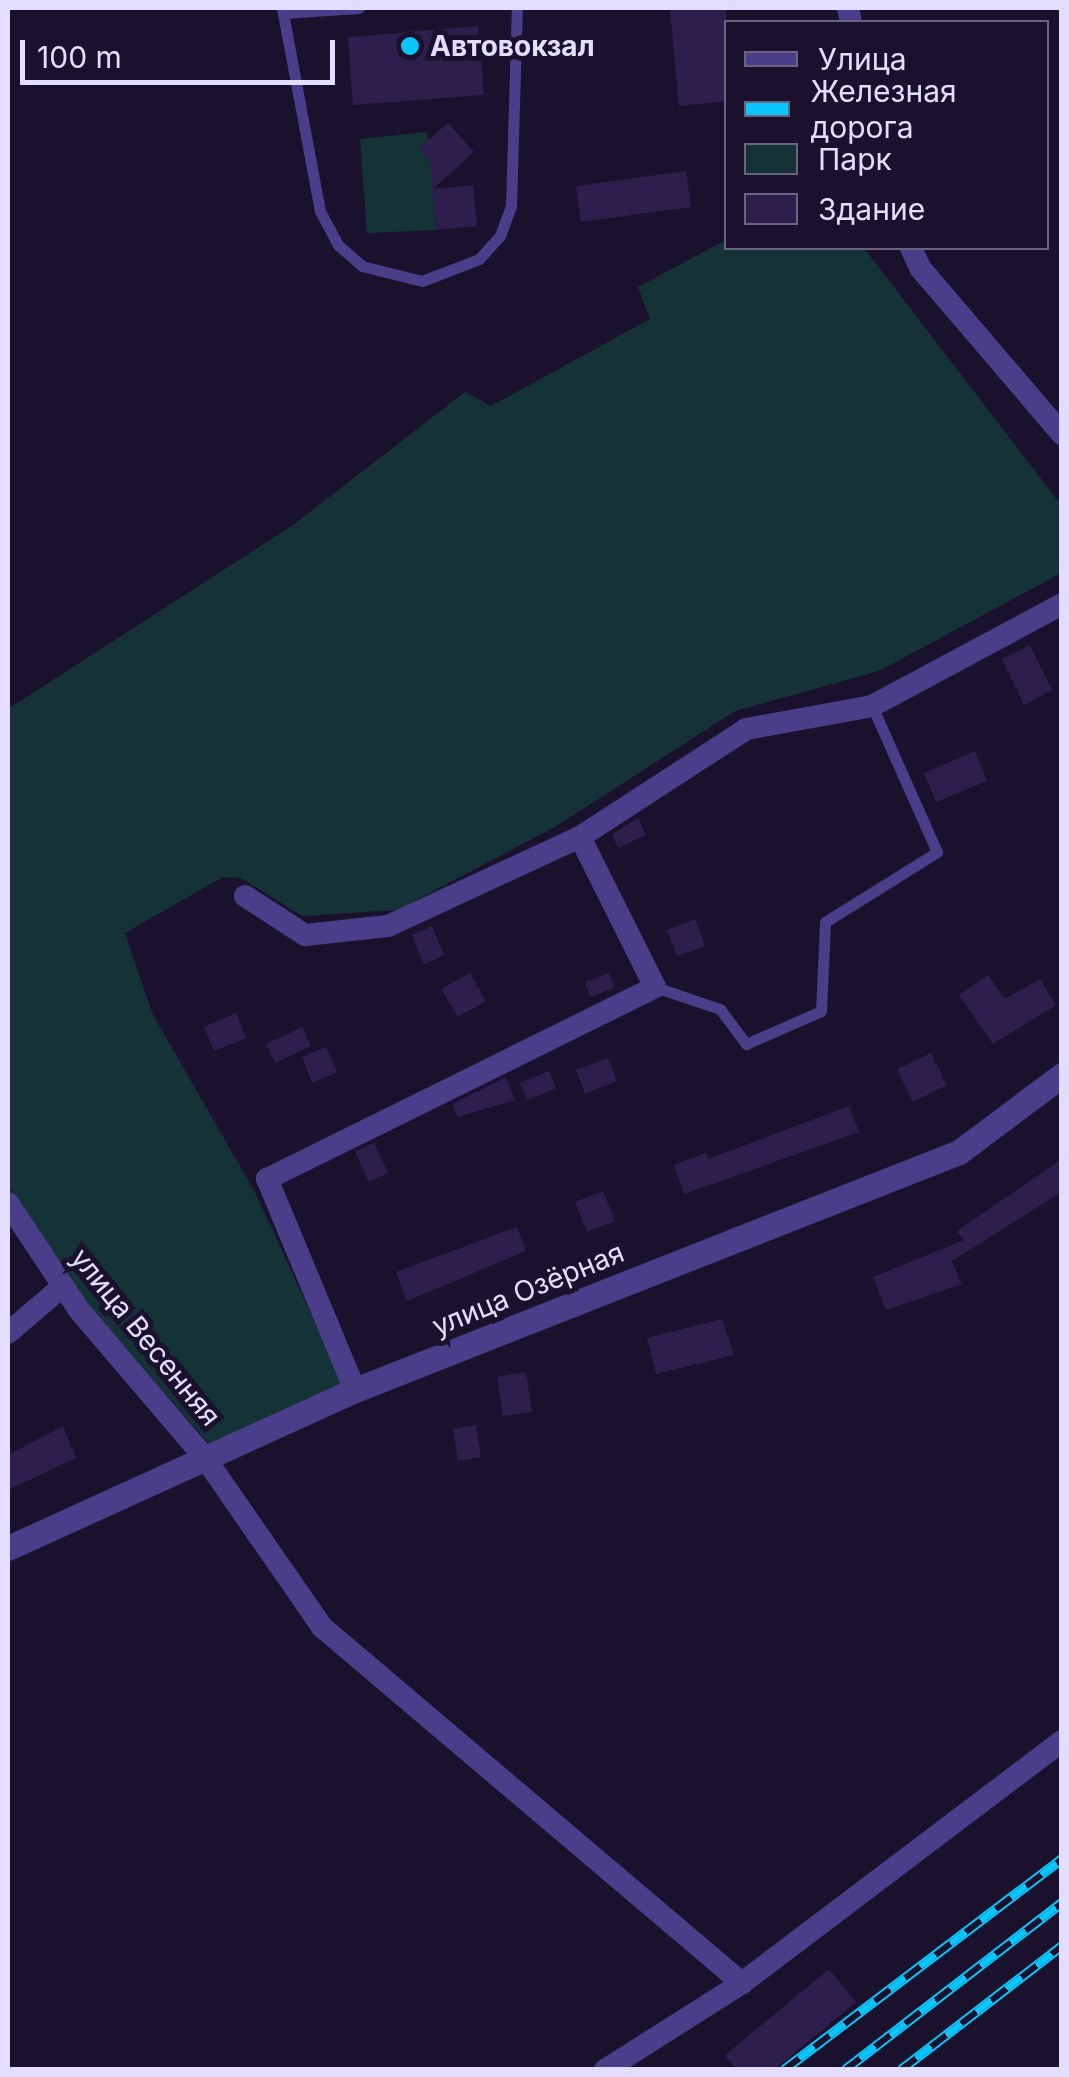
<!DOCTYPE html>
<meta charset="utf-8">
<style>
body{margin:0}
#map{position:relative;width:1069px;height:2077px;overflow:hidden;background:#1a122c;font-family:Inter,sans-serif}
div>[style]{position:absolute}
.green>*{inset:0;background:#153336}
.building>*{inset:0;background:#2d1e4d}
.service>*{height:11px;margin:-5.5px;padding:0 5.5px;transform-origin:5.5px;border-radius:5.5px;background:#4a3d8a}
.minor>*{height:22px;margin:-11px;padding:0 11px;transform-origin:11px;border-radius:11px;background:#4a3d8a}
.tertiary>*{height:25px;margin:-12.5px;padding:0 12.5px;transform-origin:12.5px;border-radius:12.5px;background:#4a3d8a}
.rail>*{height:10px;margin-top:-5px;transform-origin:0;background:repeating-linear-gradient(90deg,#1a122c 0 19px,#0bc5fd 0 38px);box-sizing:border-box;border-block:2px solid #0bc5fd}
.dots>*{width:28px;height:28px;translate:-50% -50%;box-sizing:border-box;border:5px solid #1a122c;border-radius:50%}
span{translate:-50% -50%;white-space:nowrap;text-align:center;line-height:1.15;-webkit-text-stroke:10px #1a122c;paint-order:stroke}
.poi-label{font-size:28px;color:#e5ddff;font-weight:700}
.left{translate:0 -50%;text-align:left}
.street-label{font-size:28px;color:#e5ddff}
.frame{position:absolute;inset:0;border:10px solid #e5ddff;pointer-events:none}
.legend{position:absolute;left:724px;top:20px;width:325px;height:230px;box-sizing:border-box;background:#1a122c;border:2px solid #6b6380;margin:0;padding:12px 18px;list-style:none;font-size:30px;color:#e5ddff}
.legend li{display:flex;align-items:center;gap:20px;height:50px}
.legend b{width:50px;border:2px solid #6b6380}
.scale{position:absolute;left:20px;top:40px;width:315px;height:45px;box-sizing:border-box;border:5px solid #e5ddff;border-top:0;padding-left:12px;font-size:30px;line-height:35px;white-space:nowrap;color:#e5ddff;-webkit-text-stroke:8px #1a122c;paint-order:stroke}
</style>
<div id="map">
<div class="green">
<i style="clip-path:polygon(426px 132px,428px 140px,420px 148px,431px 161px,436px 230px,367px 233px,360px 139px)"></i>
<i style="clip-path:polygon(726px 240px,726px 248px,864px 248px,1061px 505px,1061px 573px,879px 671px,735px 711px,558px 825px,398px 910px,302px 916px,241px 878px,223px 877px,125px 933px,152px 1013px,256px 1194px,343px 1384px,210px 1445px,90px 1307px,8px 1186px,8px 709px,293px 525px,465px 392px,491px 406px,650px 319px,638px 287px)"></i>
</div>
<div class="building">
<i style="clip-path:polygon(670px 8px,726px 8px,726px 101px,679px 106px)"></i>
<i style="clip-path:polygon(478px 26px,484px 95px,353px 105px,348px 37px)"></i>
<i style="clip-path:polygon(448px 123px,474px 152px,433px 189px,473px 185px,477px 226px,436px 230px,430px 160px,419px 148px)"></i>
<i style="clip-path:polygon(686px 171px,691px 207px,581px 222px,576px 186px)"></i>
<i style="clip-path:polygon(1030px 645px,1052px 690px,1024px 705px,1002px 659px)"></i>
<i style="clip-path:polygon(975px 751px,987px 781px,936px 802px,924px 773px)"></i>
<i style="clip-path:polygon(638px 818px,646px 835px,618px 848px,612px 834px)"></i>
<i style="clip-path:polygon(695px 919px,705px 946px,677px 956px,667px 930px)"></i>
<i style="clip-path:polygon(432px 926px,444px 955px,424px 964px,412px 935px)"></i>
<i style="clip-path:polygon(470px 973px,486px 1001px,458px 1017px,441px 989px)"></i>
<i style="clip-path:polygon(609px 973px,614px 988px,590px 997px,585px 982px)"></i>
<i style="clip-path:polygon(988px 975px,1005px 999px,1040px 979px,1056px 1005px,993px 1044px,959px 995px)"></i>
<i style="clip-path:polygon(236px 1013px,246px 1038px,214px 1051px,204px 1027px)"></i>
<i style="clip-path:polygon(302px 1027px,311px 1046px,275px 1063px,266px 1044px)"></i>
<i style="clip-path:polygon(326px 1047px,337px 1072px,312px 1083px,302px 1057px)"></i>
<i style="clip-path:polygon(931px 1053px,947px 1085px,913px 1102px,897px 1069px)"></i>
<i style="clip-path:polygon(608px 1058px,617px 1081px,585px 1094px,576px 1070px)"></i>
<i style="clip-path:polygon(549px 1071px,556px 1088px,527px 1100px,520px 1083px)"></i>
<i style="clip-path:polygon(506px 1077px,515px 1100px,458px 1117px,452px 1104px)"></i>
<i style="clip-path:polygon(849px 1106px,859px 1132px,684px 1194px,674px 1165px,706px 1153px,708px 1159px)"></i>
<i style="clip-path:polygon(374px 1143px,388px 1173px,369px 1182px,355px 1152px)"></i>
<i style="clip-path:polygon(1062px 1159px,1062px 1192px,952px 1261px,962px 1284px,886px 1310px,873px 1277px,964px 1240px,957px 1231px)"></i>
<i style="clip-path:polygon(603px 1191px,615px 1221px,587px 1232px,575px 1202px)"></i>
<i style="clip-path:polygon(517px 1227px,526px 1251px,407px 1301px,396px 1272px)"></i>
<i style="clip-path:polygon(722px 1319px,734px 1355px,656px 1374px,647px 1338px)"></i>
<i style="clip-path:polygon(526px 1372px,532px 1412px,503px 1416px,497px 1377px)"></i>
<i style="clip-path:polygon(476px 1425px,481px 1457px,458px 1461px,453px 1429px)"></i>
<i style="clip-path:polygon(63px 1426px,76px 1458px,8px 1490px,8px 1455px)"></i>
<i style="clip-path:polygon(829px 1969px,856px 2002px,774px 2070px,737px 2070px,725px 2055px)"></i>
</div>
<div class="service">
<i style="left:282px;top:8px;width:207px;rotate:79.4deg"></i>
<i style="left:320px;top:211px;width:38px;rotate:62deg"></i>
<i style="left:338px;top:245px;width:32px;rotate:41deg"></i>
<i style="left:362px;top:266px;width:62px;rotate:14deg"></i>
<i style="left:422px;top:281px;width:61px;rotate:-21.1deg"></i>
<i style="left:479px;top:259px;width:31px;rotate:-48deg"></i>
<i style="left:500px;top:236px;width:32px;rotate:-70deg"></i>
<i style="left:511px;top:206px;width:198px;rotate:-88.3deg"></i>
<i style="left:283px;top:13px;width:76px;rotate:-3.8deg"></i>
<i style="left:655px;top:987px;width:69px;rotate:18.7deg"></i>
<i style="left:720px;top:1009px;width:44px;rotate:53.4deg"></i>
<i style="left:746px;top:1044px;width:82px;rotate:-23.7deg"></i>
<i style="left:821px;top:1011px;width:89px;rotate:-87.4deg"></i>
<i style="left:825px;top:922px;width:132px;rotate:-32deg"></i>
<i style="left:937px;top:852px;width:160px;rotate:-114deg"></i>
</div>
<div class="minor">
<i style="left:848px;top:8px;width:14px;rotate:78deg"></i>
<i style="left:911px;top:248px;width:23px;rotate:65deg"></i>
<i style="left:921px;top:269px;width:217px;rotate:49.5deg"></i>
<i style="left:245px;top:896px;width:72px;rotate:33deg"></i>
<i style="left:305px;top:935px;width:83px;rotate:-6.2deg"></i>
<i style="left:388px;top:926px;width:212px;rotate:-24.9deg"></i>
<i style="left:580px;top:837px;width:198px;rotate:-33deg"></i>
<i style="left:746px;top:729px;width:128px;rotate:-10.3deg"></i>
<i style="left:872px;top:706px;width:216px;rotate:-28.2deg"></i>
<i style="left:8px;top:1203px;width:128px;rotate:56.4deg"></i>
<i style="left:79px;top:1310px;width:194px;rotate:49.6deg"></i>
<i style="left:205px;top:1458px;width:206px;rotate:55.3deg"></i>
<i style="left:322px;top:1627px;width:551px;rotate:40.29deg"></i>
<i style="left:8px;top:1333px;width:72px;rotate:-40.5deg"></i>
<i style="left:355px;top:1390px;width:229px;rotate:-112.6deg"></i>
<i style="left:267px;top:1179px;width:433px;rotate:-26.3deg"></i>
<i style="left:655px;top:987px;width:168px;rotate:-116.6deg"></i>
<i style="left:605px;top:2070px;width:162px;rotate:-32.4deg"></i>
<i style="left:742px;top:1983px;width:401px;rotate:-37.1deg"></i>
</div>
<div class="tertiary">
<i style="left:8px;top:1548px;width:381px;rotate:-24.5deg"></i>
<i style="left:355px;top:1390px;width:649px;rotate:-21.51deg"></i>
<i style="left:959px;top:1152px;width:129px;rotate:-36.8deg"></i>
</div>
<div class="rail">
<i style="left:784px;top:2070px;width:349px;rotate:-37.2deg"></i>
<i style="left:845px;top:2070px;width:274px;rotate:-37.6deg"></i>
<i style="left:901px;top:2070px;width:203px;rotate:-37.6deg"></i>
</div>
<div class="dots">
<i style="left:410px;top:46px;background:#0bc5fd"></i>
</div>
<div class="poi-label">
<span class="left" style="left:430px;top:46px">Автовокзал</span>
</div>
<div class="street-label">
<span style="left:528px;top:1289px;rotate:-22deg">улица Озёрная</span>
<span style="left:146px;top:1337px;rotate:51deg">улица Весенняя</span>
</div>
<div class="frame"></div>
<ul class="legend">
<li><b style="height:12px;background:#4a3d8a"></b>Улица</li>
<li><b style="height:12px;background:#0bc5fd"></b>Железная дорога</li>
<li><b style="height:28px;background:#153336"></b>Парк</li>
<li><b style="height:28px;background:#2d1e4d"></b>Здание</li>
</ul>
<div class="scale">100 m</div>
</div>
